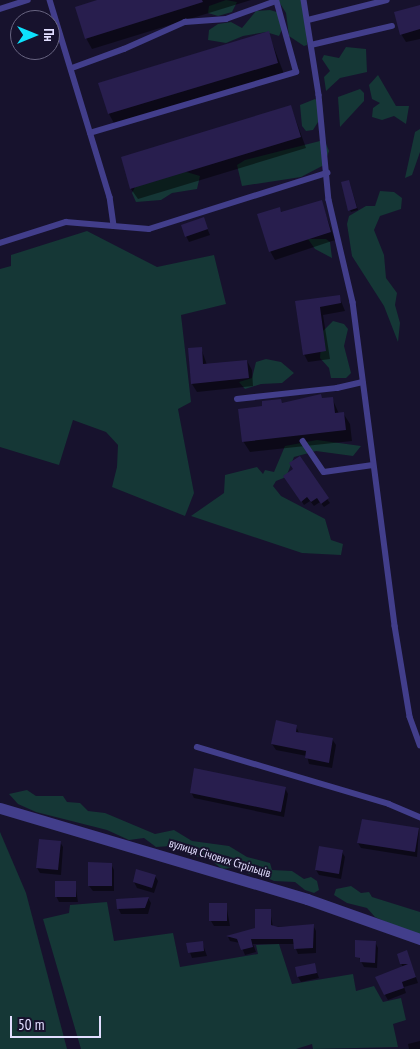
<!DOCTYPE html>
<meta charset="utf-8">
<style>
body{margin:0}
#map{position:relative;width:420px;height:1049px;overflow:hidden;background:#17122d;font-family:"PT Sans Narrow",sans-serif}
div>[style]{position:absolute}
.green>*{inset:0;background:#153736}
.shadow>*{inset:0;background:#0007}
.building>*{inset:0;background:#281e4e}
.service>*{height:5.5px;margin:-2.75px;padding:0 2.75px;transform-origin:2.75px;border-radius:2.75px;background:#423e8b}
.minor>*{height:11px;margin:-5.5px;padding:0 5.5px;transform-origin:5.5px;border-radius:5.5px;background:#423e8b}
span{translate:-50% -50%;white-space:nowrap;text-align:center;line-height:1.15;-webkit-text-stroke:4px #17122d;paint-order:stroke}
.street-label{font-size:12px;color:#e2deff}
.north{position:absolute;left:10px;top:10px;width:50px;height:50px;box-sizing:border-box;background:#17122d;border:1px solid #686481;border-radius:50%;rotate:90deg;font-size:14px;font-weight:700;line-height:20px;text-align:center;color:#e2deff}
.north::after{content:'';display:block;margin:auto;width:18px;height:22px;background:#0de1fc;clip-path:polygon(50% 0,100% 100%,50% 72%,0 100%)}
.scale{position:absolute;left:10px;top:1016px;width:91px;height:22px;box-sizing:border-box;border:2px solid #e2deff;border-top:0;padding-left:6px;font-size:15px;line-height:18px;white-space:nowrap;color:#e2deff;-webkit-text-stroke:4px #17122d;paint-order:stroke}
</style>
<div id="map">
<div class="green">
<i style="clip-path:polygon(226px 0,237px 2px,232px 12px,218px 16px,208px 13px,209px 6px)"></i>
<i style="clip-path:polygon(278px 0,306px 0,307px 45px,304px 46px,289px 36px,286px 13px)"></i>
<i style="clip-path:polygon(270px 10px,280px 13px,285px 23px,279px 36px,266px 32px,243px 36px,226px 43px,208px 40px,209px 30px,218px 24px,231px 22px,242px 28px,256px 11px)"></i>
<i style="clip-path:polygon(346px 47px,366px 49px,367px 72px,340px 78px,326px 91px,324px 77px,330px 71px,322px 59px,324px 55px,339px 58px)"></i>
<i style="clip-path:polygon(378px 75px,396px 106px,409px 106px,406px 124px,394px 116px,382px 120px,372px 117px,373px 108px,380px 103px,372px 99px,369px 85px)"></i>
<i style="clip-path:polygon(360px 89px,364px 93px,364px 101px,340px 127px,338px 97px)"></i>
<i style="clip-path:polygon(315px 99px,322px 103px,323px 114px,313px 130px,306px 131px,302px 126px,300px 105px)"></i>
<i style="clip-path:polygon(420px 129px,420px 152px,412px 175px,405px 178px,415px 132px)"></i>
<i style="clip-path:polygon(320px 141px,326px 144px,329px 151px,324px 165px,301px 177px,242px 186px,237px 165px,245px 160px)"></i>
<i style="clip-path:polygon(183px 171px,200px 176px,197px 189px,172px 193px,161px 200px,136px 202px,132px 193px,137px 183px)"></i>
<i style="clip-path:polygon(380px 191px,394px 192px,402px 198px,401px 209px,380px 216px,374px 230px,384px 255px,386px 278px,397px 293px,395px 305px,400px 323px,398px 342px,384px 306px,352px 256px,347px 224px,349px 216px,366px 206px,375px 206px)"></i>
<i style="clip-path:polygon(87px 231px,157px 267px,214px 255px,226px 304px,181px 315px,191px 402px,178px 409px,194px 493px,185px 516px,112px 487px,117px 467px,118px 445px,106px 432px,73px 420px,59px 465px,0 447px,0 269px,11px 266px,11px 255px)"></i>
<i style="clip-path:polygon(308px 239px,326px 239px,330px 242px,332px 258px,315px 249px)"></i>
<i style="clip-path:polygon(333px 321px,344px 324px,348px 329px,344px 346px,351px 373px,346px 378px,331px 378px,329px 368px,320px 358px,322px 332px)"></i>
<i style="clip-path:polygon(266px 359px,281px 362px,294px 373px,282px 383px,261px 384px,245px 389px,239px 382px,252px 378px,256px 362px)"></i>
<i style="clip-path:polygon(317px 440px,361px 446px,353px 456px,316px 451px,294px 457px,286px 477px,276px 481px,273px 486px,281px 496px,325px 519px,331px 540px,343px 544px,341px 555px,302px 553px,191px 516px,224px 493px,225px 475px,257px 467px,263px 474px,265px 470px,274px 472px,285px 446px)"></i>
<i style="clip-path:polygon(27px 790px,36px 796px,63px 796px,67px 802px,80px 803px,88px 811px,105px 813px,155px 834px,174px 830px,192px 841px,229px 846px,247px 857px,270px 863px,272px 870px,292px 871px,304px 879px,311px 877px,317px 881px,319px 890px,314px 893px,305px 890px,295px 882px,274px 881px,261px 875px,249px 874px,238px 867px,222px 869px,208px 858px,190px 856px,171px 846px,156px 847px,144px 838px,129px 840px,107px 830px,36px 812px,18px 804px,9px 794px)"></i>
<i style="clip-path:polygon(0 832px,26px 893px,67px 1049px,0 1049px)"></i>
<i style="clip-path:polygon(351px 886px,361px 893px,369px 892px,372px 897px,420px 912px,420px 937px,375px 917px,367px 908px,347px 903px,334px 895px,336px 889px)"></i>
<i style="clip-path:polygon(107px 902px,114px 941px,173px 933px,180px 967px,258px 954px,256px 945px,279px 944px,292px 984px,353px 974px,356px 991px,374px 986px,383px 1002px,401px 998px,406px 1020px,393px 1024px,398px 1047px,313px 1049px,312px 1044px,296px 1049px,81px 1049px,43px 919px,69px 913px,70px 905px)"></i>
</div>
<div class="shadow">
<i style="clip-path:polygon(101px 0,251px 0,92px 49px,86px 38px)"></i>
<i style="clip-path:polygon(420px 6px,420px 39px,406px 42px,401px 34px)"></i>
<i style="clip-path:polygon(268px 32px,284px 74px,115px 125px,109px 114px,100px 83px)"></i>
<i style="clip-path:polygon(291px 107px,306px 148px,138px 199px,131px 189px,122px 158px)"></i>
<i style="clip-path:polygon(350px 184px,358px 210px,351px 212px,350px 210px)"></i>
<i style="clip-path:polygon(321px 201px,335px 240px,275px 260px,270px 251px,279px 208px,282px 213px)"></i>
<i style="clip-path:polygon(203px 219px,210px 235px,189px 242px,186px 236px)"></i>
<i style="clip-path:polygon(339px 296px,345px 311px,323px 315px,330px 359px,308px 362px,304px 354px,296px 302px)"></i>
<i style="clip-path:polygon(201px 348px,207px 365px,247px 361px,252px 370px,253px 386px,197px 392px,192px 384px)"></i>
<i style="clip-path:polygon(332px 398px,339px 414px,343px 413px,350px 424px,352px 441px,250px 452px,243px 441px,264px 407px,280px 400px,283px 404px)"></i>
<i style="clip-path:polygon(285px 476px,327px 499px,330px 503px,324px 507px,320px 502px,314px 506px,310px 501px,304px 505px)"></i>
<i style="clip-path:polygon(296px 726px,299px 733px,332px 739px,336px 745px,332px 768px,309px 764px,307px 756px,276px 750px,272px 744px)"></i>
<i style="clip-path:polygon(285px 788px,288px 794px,284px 817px,194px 798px,191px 792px)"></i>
<i style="clip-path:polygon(419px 829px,417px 857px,361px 848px,358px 843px)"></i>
<i style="clip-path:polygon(60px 842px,63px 847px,61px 875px,40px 873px,37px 868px)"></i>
<i style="clip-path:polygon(342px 852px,345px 857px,341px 879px,319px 875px,316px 870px)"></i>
<i style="clip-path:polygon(111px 864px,114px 870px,114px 891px,93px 891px,89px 886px)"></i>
<i style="clip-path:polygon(155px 876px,158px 881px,154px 893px,137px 888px,134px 882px)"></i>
<i style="clip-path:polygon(75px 883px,78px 902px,59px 902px,56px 896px)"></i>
<i style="clip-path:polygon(148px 898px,151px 903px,148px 914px,121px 914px,118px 908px)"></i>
<i style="clip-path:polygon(226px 904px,230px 926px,214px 926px,211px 921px)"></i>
<i style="clip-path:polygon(270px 911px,273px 927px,313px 925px,316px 931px,316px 953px,298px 954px,294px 944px,253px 944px,256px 952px,245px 955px,240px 943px,230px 941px,228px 937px,256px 929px)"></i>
<i style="clip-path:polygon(202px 942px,207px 956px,192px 958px,187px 944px)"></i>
<i style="clip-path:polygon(375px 942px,378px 948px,377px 968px,364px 967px,355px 950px)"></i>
<i style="clip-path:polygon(407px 952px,418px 983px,404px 987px,406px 993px,388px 1000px,385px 995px,403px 968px,401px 963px)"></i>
<i style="clip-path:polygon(314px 964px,319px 978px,301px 982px,298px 977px)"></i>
<i style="clip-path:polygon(420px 1041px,420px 1049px,409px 1049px,408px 1044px)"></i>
</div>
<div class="building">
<i style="clip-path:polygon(97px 0,202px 0,203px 2px,85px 39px,75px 7px)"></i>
<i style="clip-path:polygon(420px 5px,420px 29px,400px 35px,394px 12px)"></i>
<i style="clip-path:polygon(269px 31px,278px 63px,108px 114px,98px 83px)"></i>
<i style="clip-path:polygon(291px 105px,301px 137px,130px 189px,121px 157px)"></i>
<i style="clip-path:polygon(349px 180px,357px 208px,348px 211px,341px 182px)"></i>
<i style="clip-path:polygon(322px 200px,331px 232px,269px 252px,257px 214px,280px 207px,281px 212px)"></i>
<i style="clip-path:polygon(204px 217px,208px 229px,185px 237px,181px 225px)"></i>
<i style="clip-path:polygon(340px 295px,341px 303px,320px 307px,326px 351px,303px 355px,295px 301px)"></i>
<i style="clip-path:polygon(202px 347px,203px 364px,247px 360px,249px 378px,191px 384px,188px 348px)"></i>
<i style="clip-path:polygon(321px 394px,322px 398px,333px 397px,335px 413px,344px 412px,346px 430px,242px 442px,238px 409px,262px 406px,262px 401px,281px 399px,282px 403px)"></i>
<i style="clip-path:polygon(300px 456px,329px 498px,321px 504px,317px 498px,311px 502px,307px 497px,301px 502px,283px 476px,293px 469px,289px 463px)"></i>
<i style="clip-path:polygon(276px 720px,297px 725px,296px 732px,333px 738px,329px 763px,305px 758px,306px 751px,271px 744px)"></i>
<i style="clip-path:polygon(194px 768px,286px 787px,281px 812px,190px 793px)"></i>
<i style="clip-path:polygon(362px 819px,419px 828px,415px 852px,357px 843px)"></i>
<i style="clip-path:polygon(39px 839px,61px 841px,58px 870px,36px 868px)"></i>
<i style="clip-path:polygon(319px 846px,343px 850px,339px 874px,315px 870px)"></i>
<i style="clip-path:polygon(88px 862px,112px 863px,112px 886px,88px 886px)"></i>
<i style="clip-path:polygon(136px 869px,156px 875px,152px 888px,133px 882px)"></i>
<i style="clip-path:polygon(55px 881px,76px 881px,76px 897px,55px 897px)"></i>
<i style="clip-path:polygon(149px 897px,145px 908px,117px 909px,116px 899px)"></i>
<i style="clip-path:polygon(209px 903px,227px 903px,227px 921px,209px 921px)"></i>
<i style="clip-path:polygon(255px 909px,271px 909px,271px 925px,278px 927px,314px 924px,313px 948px,294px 949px,293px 939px,251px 939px,253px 947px,241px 950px,237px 939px,226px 936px,255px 928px)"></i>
<i style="clip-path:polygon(355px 940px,376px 941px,375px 963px,360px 962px,360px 958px,355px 957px)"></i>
<i style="clip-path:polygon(203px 941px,204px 951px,188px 953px,186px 943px)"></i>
<i style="clip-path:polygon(407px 950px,416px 977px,402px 982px,404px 988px,384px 995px,375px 977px,408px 964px,400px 964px,397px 954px)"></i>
<i style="clip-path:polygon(315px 963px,317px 973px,297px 977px,295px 967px)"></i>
</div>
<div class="service">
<i style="left:50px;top:0;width:206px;rotate:73.1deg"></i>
<i style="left:110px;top:197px;width:29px;rotate:82deg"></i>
<i style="left:304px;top:0;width:96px;rotate:81deg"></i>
<i style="left:319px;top:95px;width:105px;rotate:84.6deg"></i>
<i style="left:329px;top:200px;width:105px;rotate:76.8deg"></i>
<i style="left:353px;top:302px;width:327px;rotate:82.6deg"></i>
<i style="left:395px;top:626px;width:92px;rotate:80.6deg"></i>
<i style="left:410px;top:717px;width:30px;rotate:70deg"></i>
<i style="left:0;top:9px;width:29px;rotate:-18deg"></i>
<i style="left:308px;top:20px;width:81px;rotate:-14.2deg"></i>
<i style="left:311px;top:45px;width:83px;rotate:-13.2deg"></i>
<i style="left:72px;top:68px;width:55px;rotate:-20.1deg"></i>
<i style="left:124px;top:49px;width:67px;rotate:-23.9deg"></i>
<i style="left:185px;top:22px;width:41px;rotate:-4.2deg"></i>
<i style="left:226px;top:19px;width:53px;rotate:-19.8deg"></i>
<i style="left:90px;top:133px;width:215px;rotate:-16.5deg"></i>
<i style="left:296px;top:72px;width:75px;rotate:-105.5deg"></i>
<i style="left:0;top:243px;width:69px;rotate:-17.7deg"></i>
<i style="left:66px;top:222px;width:83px;rotate:4.8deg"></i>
<i style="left:149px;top:229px;width:187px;rotate:-17.5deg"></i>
<i style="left:237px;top:399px;width:101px;rotate:-6.3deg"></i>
<i style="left:337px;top:388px;width:26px;rotate:-13deg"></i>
<i style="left:303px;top:441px;width:37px;rotate:56deg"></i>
<i style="left:324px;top:472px;width:49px;rotate:-8.1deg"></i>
<i style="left:197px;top:747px;width:200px;rotate:16.5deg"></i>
<i style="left:389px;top:804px;width:34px;rotate:23deg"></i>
</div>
<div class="minor">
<i style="left:0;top:808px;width:320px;rotate:16.5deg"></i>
<i style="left:307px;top:899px;width:120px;rotate:19.5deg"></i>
</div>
<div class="street-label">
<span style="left:220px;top:858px;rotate:17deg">вулиця Січових Стрільців</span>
</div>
<div class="north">Пн</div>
<div class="scale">50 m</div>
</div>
